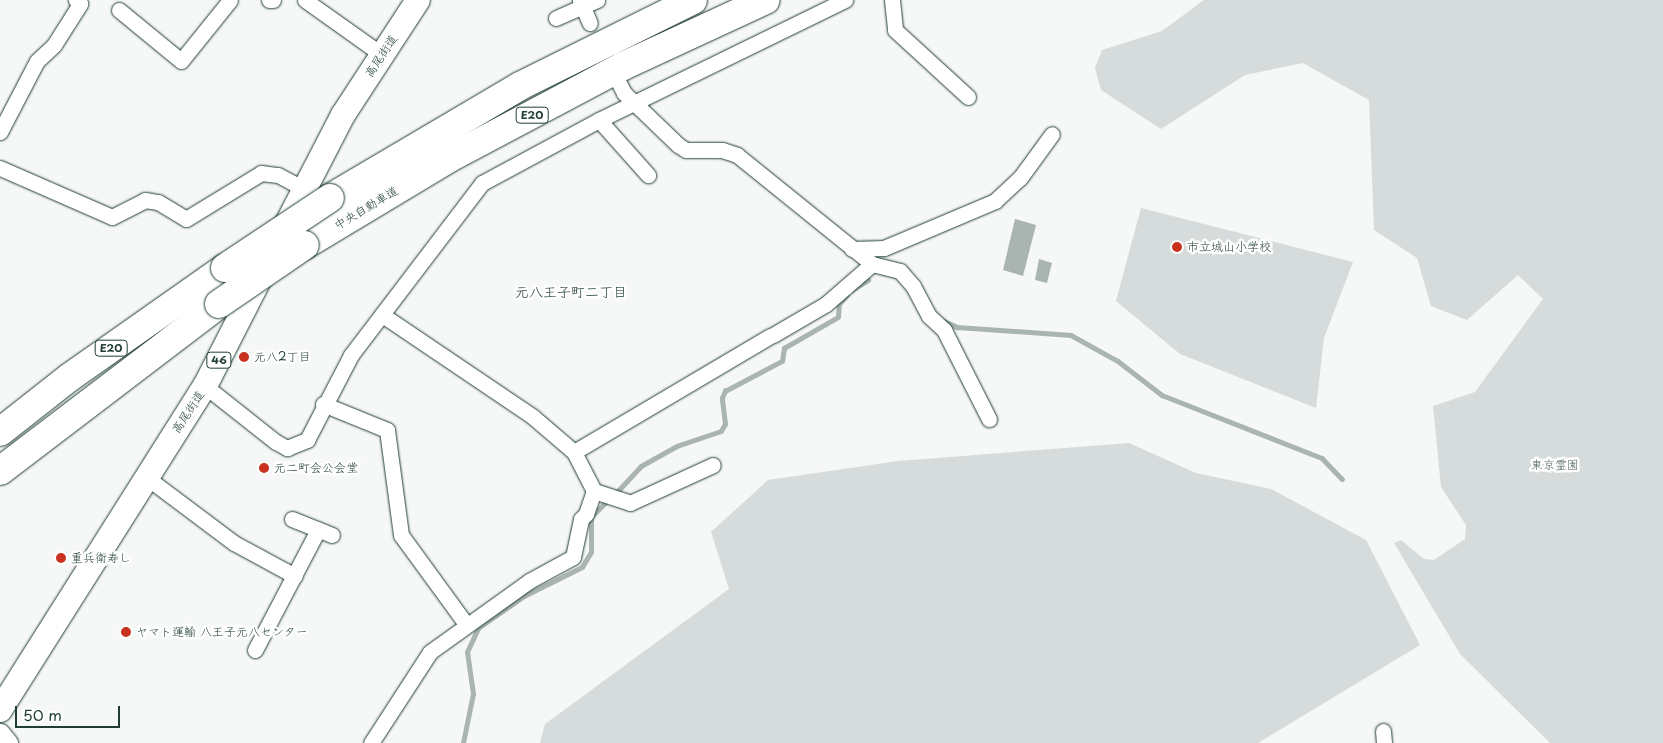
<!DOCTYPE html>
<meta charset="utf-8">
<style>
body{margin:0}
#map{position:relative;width:1663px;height:743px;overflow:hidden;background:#f6f7f7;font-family:"Playpen Sans","Klee One",sans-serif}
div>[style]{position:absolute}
.green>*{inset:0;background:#d6dcdb}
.water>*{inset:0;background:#aab5b1}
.stream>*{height:4.5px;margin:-2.25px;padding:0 2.25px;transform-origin:2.25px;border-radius:2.25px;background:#aab5b1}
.roads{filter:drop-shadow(0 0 1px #1f3d34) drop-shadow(0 0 1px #1f3d34)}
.minor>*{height:15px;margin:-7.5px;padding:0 7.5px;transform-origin:7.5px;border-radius:7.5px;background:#fff}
.tertiary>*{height:19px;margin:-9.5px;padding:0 9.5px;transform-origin:9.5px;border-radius:9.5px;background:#fff}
.primary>*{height:24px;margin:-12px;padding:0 12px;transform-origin:12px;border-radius:12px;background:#fff}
.motorway>*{height:28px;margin:-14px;padding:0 14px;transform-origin:14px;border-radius:14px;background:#fff}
.bridges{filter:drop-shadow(0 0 1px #1f3d34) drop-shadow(0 0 1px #1f3d34)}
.motorway-bridge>*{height:28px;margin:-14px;padding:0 14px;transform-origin:14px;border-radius:14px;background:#fff}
.dots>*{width:14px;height:14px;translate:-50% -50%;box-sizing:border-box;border:2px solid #fff;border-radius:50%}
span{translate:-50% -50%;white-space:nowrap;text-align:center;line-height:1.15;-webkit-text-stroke:5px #fff;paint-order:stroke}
.shield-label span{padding:1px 4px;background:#fff;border:1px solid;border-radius:4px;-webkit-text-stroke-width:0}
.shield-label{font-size:11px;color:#1f3d34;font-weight:700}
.street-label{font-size:12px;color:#1f3d34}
.poi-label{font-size:12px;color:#1f3d34}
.left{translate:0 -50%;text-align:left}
.park-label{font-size:12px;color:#445d55}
.neighbourhood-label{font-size:14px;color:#1f3d34}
.scale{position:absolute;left:15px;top:706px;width:105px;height:22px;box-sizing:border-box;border:2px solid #1f3d34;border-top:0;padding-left:6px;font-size:15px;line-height:18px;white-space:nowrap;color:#1f3d34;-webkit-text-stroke:4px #fff;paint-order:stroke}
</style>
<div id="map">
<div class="green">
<i style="clip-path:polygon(1204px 0,1663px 0,1663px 743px,1550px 743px,1460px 654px,1394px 543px,1401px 540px,1424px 559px,1434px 560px,1465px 539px,1466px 525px,1441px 487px,1433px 406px,1475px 392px,1543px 299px,1518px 275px,1467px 320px,1431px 306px,1417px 258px,1374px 230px,1369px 100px,1303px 63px,1245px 75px,1161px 129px,1101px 90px,1095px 68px,1102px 50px,1162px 31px)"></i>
<i style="clip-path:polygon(1141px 208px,1353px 262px,1324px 338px,1316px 408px,1180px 354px,1116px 301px)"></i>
<i style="clip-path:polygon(1129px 443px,1196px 473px,1271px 489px,1366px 540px,1420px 645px,1258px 743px,540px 743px,545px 724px,729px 589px,711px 532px,768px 480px,898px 461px)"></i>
</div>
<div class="water">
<i style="clip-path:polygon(1015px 219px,1036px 225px,1023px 276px,1003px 270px)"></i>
<i style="clip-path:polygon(1039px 259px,1052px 263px,1047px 283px,1035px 280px)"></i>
</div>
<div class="stream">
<i style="left:852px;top:290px;width:19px;rotate:-32deg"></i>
<i style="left:942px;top:320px;width:17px;rotate:25deg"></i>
<i style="left:957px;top:327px;width:114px;rotate:4deg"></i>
<i style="left:1071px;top:335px;width:54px;rotate:29deg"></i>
<i style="left:1118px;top:361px;width:56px;rotate:37.7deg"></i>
<i style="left:1162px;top:395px;width:172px;rotate:21.5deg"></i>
<i style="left:1322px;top:458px;width:29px;rotate:46deg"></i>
<i style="left:615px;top:494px;width:38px;rotate:-47deg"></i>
<i style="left:641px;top:466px;width:41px;rotate:-29.1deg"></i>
<i style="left:677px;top:446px;width:46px;rotate:-18.8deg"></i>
<i style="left:721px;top:431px;width:8px;rotate:-60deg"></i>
<i style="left:725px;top:424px;width:26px;rotate:-97deg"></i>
<i style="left:722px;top:398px;width:8px;rotate:-67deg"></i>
<i style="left:725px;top:391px;width:64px;rotate:-27.8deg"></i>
<i style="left:782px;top:361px;width:13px;rotate:-81deg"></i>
<i style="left:784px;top:348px;width:62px;rotate:-29.9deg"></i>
<i style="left:838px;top:317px;width:13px;rotate:-86deg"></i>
<i style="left:839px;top:304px;width:12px;rotate:-48deg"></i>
<i style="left:463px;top:743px;width:50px;rotate:-78.5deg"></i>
<i style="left:473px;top:694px;width:42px;rotate:-98.1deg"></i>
<i style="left:467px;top:652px;width:26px;rotate:-65deg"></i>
<i style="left:478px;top:628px;width:56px;rotate:-34.8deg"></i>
<i style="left:524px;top:596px;width:65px;rotate:-26.6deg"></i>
<i style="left:582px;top:567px;width:17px;rotate:-59deg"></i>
<i style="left:591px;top:552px;width:35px;rotate:-90deg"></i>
<i style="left:591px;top:517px;width:25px;rotate:-45deg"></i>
</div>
<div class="roads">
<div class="minor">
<i style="left:269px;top:0;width:4px"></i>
<i style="left:305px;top:0;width:93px;rotate:35.4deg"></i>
<i style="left:580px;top:0;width:25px;rotate:67deg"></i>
<i style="left:892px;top:0;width:30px;rotate:84deg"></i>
<i style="left:895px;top:30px;width:99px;rotate:42.5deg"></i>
<i style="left:119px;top:10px;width:80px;rotate:39.4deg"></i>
<i style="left:181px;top:61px;width:78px;rotate:-51.2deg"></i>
<i style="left:556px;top:18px;width:45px;rotate:-23.7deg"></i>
<i style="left:618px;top:81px;width:13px;rotate:63deg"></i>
<i style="left:624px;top:93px;width:75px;rotate:43.9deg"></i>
<i style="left:678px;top:145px;width:9px;rotate:32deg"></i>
<i style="left:686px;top:150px;width:36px"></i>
<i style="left:722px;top:150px;width:16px;rotate:18deg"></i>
<i style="left:737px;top:155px;width:174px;rotate:38.9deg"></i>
<i style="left:872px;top:264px;width:29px;rotate:14deg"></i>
<i style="left:900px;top:271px;width:20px;rotate:49deg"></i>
<i style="left:913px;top:286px;width:34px;rotate:62deg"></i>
<i style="left:929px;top:316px;width:21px;rotate:43deg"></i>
<i style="left:944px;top:330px;width:100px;rotate:63.2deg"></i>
<i style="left:599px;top:120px;width:74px;rotate:48.3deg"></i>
<i style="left:0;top:132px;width:80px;rotate:-62.5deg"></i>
<i style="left:37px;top:61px;width:23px;rotate:-43deg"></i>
<i style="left:54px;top:45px;width:49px;rotate:-57.6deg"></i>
<i style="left:80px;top:4px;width:6px;rotate:-135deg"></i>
<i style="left:0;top:168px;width:122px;rotate:23.6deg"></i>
<i style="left:112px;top:217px;width:37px;rotate:-27deg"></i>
<i style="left:145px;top:200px;width:13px;rotate:9deg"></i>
<i style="left:158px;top:202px;width:33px;rotate:31deg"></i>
<i style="left:186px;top:219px;width:88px;rotate:-31.5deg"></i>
<i style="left:261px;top:173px;width:17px;rotate:7deg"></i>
<i style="left:278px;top:175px;width:30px;rotate:28deg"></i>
<i style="left:852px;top:249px;width:32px;rotate:-2deg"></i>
<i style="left:884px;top:248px;width:121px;rotate:-22.9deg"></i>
<i style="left:995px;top:201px;width:34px;rotate:-43deg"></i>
<i style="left:1020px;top:178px;width:54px;rotate:-54deg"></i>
<i style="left:773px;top:335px;width:61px;rotate:-30.3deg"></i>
<i style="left:826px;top:304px;width:61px;rotate:-41deg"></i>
<i style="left:205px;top:386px;width:90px;rotate:38.3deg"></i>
<i style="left:276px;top:442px;width:13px;rotate:29deg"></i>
<i style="left:287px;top:448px;width:22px;rotate:-22deg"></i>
<i style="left:307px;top:440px;width:96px;rotate:-62.6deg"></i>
<i style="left:351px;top:355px;width:216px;rotate:-52.7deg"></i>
<i style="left:482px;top:183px;width:133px;rotate:-28.3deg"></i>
<i style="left:599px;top:120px;width:274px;rotate:-26deg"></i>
<i style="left:323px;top:404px;width:69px;rotate:22.1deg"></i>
<i style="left:387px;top:430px;width:106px;rotate:82.4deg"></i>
<i style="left:401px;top:535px;width:110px;rotate:53.9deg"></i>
<i style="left:574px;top:452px;width:228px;rotate:-30.6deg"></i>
<i style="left:146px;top:477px;width:110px;rotate:36.9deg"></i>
<i style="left:234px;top:543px;width:69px;rotate:28.4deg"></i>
<i style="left:594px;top:491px;width:38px;rotate:18deg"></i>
<i style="left:630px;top:503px;width:91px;rotate:-24.6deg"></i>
<i style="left:292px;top:519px;width:43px;rotate:21.8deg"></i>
<i style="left:255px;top:650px;width:136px;rotate:-62.3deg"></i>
<i style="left:1383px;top:731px;width:12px;rotate:85deg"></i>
<i style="left:371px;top:743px;width:108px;rotate:-57deg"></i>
<i style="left:430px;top:652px;width:122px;rotate:-35.6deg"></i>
<i style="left:529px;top:581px;width:50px;rotate:-28.6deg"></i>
<i style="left:573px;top:557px;width:39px;rotate:-78deg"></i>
<i style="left:581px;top:519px;width:7px;rotate:-45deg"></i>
<i style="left:586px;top:514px;width:24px;rotate:-71deg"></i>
<i style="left:594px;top:491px;width:44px;rotate:-117.1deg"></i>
<i style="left:574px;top:452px;width:55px;rotate:-139.4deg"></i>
<i style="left:532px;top:416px;width:181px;rotate:-146deg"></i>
</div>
<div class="tertiary">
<i style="left:0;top:733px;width:13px;rotate:51deg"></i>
</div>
<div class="primary">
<i style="left:282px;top:233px;width:133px;rotate:-62.7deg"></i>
<i style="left:343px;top:115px;width:137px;rotate:-56.9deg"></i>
<i style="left:0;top:710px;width:383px;rotate:-57.7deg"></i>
<i style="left:205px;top:386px;width:130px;rotate:-63deg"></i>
</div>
<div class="motorway">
<i style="left:330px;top:198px;width:221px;rotate:-30.5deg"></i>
<i style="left:520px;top:86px;width:193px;rotate:-26.4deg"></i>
<i style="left:305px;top:245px;width:167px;rotate:-31deg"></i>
<i style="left:448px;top:159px;width:198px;rotate:-28deg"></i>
<i style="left:623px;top:66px;width:157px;rotate:-24.8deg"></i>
<i style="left:0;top:432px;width:89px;rotate:-38.2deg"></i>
<i style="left:70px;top:377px;width:189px;rotate:-35.1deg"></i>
<i style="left:0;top:471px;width:275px;rotate:-37.3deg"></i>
</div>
</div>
<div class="bridges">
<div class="motorway-bridge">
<i style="left:225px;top:268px;width:126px;rotate:-33.7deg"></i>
<i style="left:219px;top:304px;width:104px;rotate:-34.5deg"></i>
</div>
</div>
<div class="dots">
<i style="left:1177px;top:247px;background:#c8321e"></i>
<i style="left:244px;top:357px;background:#c8321e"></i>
<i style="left:264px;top:468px;background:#c8321e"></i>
<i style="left:61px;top:558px;background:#c8321e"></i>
<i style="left:126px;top:632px;background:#c8321e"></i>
</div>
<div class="shield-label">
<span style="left:532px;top:115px">E20</span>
<span style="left:111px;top:348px">E20</span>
<span style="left:219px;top:360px">46</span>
</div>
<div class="street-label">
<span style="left:381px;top:56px;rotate:-57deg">高尾街道</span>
<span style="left:366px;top:208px;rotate:-31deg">中央自動車道</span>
<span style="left:188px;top:412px;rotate:-57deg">高尾街道</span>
</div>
<div class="poi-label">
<span class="left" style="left:1187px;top:247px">市立城山小学校</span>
<span class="left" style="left:254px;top:357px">元八2丁目</span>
<span class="left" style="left:274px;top:468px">元二町会公会堂</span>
<span class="left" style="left:71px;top:558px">重兵衛寿し</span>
<span class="left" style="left:136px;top:632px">ヤマト運輸 八王子元八センター</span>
</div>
<div class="park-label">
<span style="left:1555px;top:465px">東京霊園</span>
</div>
<div class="neighbourhood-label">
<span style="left:571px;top:292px">元八王子町二丁目</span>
</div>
<div class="scale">50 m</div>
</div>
